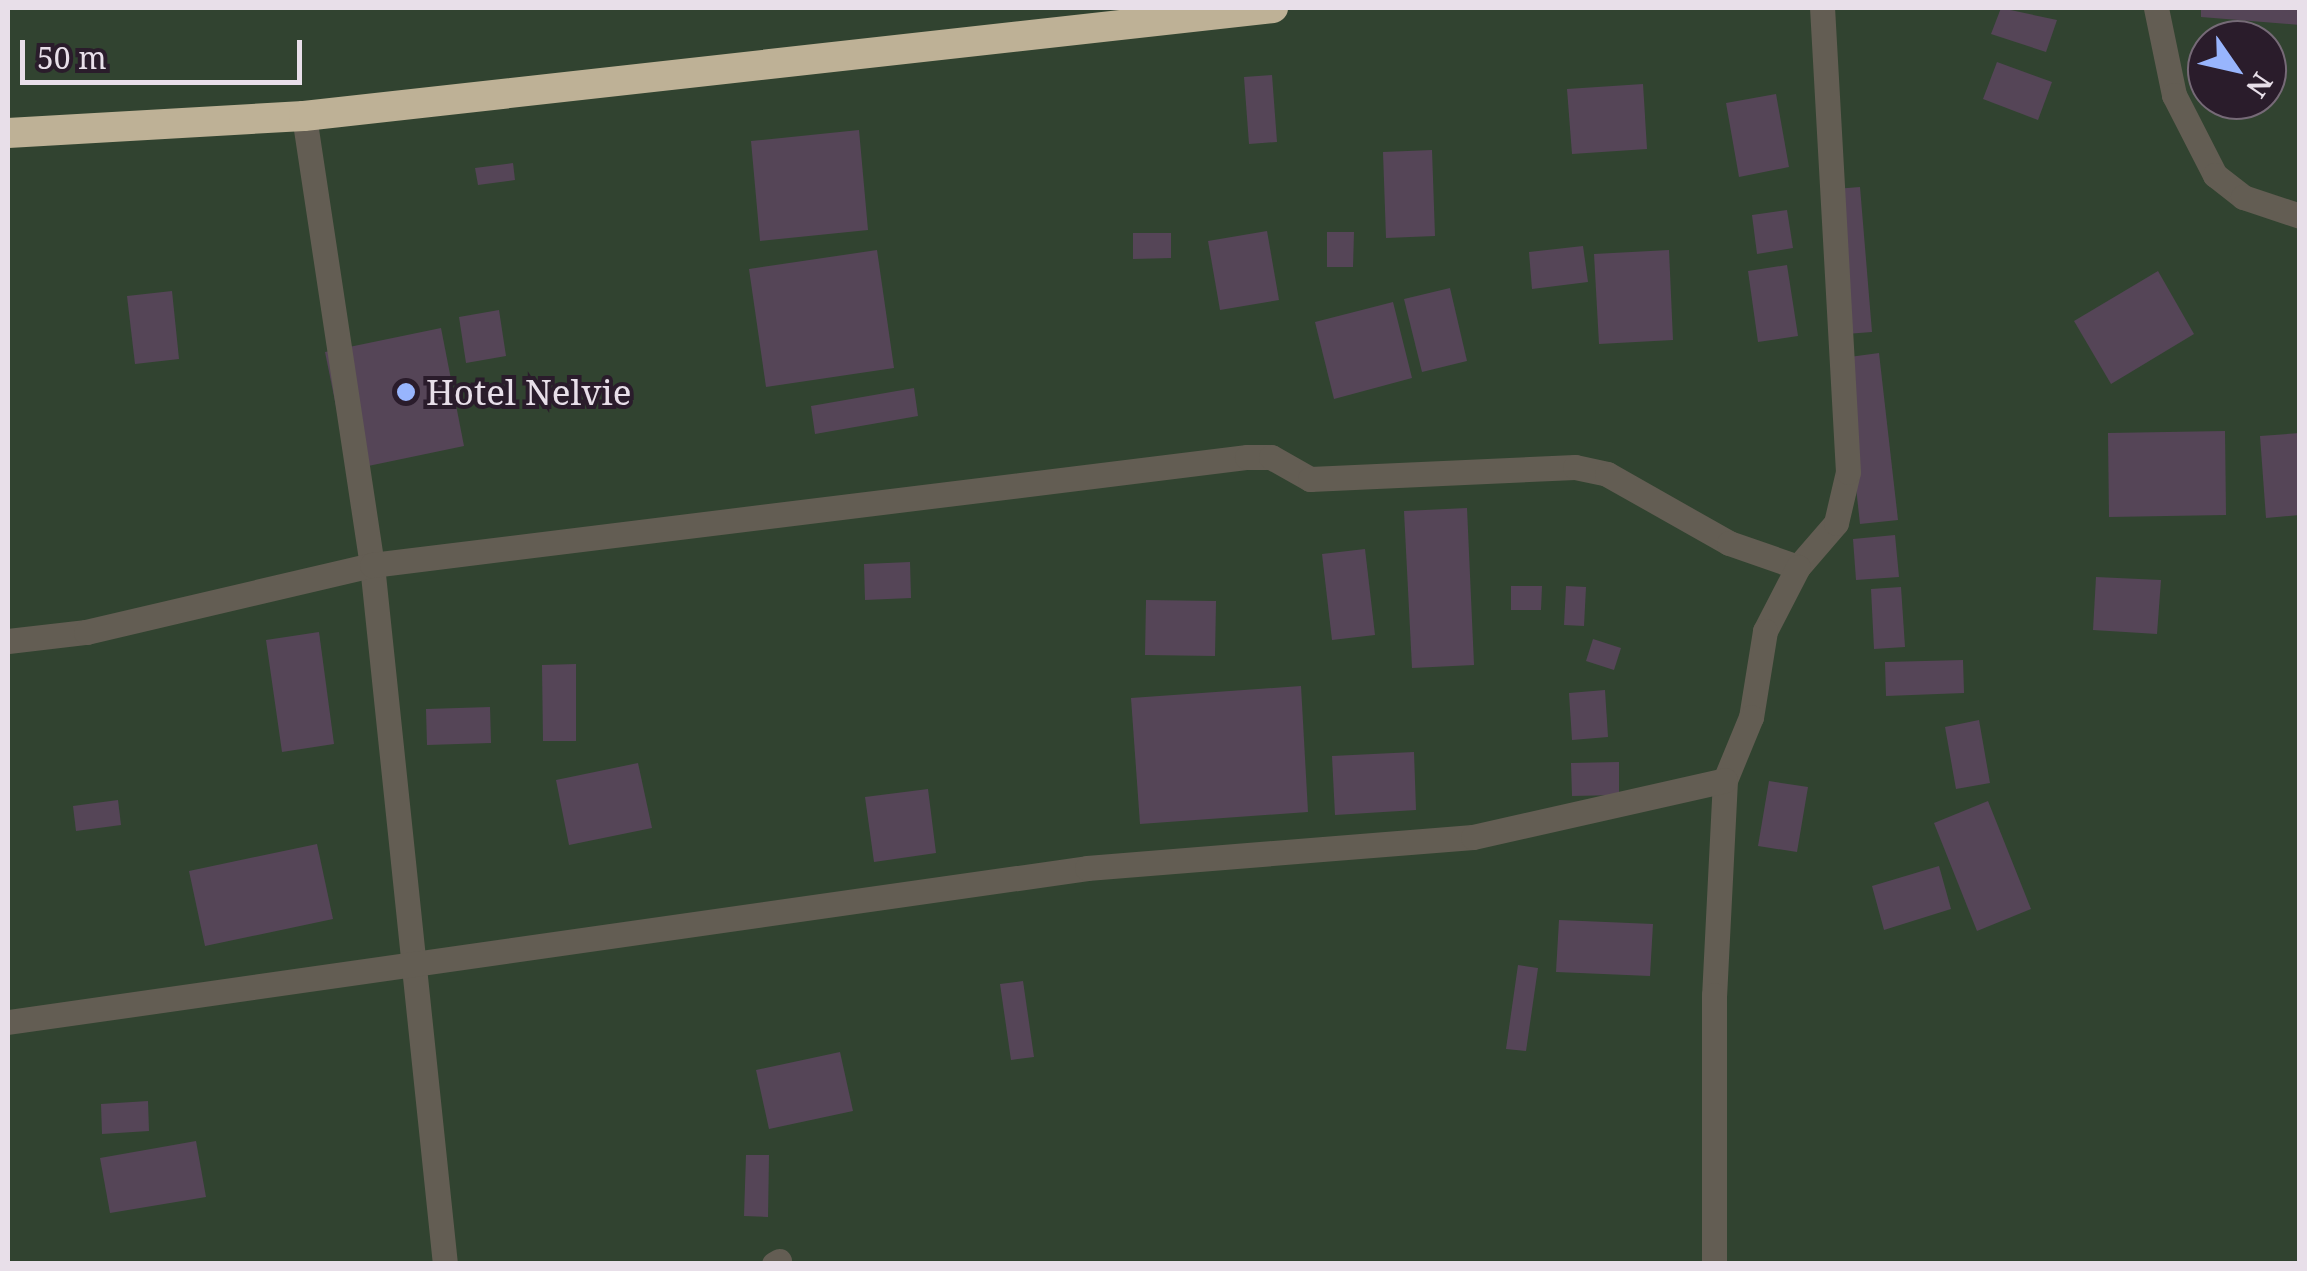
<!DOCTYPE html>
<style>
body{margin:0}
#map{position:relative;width:2307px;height:1271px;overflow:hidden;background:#2a1c2b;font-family:"Noto Serif",serif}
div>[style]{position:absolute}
.green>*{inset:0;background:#314330}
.building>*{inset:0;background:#554557}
.minor>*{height:25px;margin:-12.5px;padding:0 12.5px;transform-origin:12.5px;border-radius:12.5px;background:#635d53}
.highway>*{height:30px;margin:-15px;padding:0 15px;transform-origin:15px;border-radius:15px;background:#beb196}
.dots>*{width:28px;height:28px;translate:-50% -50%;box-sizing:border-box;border:5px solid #2a1c2b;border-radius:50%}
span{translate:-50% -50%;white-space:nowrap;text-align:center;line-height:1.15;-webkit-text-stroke:8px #2a1c2b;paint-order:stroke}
.poi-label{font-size:35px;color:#e8dfe9}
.left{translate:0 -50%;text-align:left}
.frame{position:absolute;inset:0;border:10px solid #e8dfe9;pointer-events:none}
.north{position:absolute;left:2187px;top:20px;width:100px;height:100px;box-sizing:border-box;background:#2a1c2b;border:2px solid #766a77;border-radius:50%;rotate:124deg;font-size:28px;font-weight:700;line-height:40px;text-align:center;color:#e8dfe9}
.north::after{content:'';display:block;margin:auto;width:35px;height:45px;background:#98b5fd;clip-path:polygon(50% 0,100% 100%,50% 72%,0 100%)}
.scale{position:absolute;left:20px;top:40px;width:282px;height:45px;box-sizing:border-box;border:5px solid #e8dfe9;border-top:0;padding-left:12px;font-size:30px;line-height:35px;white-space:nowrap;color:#e8dfe9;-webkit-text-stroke:8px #2a1c2b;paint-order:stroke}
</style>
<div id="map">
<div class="green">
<i style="clip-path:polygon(evenodd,8px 8px,2299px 8px,2299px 1263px,8px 1263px,8px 8px,2207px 40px,2267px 40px,2267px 100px,2207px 100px,2207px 40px)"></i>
</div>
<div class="building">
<i style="clip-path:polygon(2001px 8px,2057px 20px,2046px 52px,1991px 34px)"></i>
<i style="clip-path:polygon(2201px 8px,2300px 8px,2300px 25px,2201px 17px)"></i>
<i style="clip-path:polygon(1997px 62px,2052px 82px,2038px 120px,1983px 99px)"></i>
<i style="clip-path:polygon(1272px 75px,1277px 142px,1249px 144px,1244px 77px)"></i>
<i style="clip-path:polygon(1643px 84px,1647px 149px,1572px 154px,1567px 89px)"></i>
<i style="clip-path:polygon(1776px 94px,1789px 167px,1739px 177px,1726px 103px)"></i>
<i style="clip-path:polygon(859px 130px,868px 230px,760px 241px,751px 141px)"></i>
<i style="clip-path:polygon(1432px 150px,1435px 236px,1386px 238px,1383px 152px)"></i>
<i style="clip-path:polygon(513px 163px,515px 180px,478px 185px,475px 168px)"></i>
<i style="clip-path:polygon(1860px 187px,1872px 332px,1833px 335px,1822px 190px)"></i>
<i style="clip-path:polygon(1787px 210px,1793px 248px,1757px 254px,1752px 215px)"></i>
<i style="clip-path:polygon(1267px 231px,1279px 300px,1220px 310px,1208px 241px)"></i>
<i style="clip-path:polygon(1327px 232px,1354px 232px,1353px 267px,1327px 267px)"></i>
<i style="clip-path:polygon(1133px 233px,1171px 233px,1171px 258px,1133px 259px)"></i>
<i style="clip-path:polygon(1583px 246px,1588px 282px,1532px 289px,1529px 252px)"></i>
<i style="clip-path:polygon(877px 250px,894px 368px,766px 387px,749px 269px)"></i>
<i style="clip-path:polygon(1669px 250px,1673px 340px,1599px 344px,1594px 254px)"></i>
<i style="clip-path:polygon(1787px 265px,1798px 336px,1758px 342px,1748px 271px)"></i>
<i style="clip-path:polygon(2158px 271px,2194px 334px,2111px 384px,2074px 321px)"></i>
<i style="clip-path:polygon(1450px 288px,1467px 361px,1422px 372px,1404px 299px)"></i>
<i style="clip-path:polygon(172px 291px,179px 359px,135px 364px,127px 296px)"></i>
<i style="clip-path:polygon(1393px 302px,1412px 378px,1334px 399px,1315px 322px)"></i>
<i style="clip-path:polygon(499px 310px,506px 356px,466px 363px,459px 317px)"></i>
<i style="clip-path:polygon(441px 328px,464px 446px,349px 470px,325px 352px)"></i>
<i style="clip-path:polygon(1879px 353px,1898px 520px,1860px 524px,1842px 358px)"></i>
<i style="clip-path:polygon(914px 388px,918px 416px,815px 434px,811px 406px)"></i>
<i style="clip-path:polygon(2225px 431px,2226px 515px,2109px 517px,2108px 433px)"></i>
<i style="clip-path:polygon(2300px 433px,2300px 515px,2266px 518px,2260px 436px)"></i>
<i style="clip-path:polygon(1467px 508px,1474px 665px,1412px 668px,1404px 511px)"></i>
<i style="clip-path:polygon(1895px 535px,1899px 577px,1856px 580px,1853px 539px)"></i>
<i style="clip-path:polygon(1365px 549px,1375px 635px,1332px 640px,1322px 554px)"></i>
<i style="clip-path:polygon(910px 562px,911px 598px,865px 600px,864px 564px)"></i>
<i style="clip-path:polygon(2096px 577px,2161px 580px,2157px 634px,2093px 630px)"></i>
<i style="clip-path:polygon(1511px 586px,1542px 586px,1541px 610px,1511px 610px)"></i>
<i style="clip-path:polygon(1566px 586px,1586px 587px,1584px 626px,1564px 625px)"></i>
<i style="clip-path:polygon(1901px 587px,1905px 647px,1874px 649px,1871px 589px)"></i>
<i style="clip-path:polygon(1146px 600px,1216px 601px,1215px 656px,1145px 655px)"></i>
<i style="clip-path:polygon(319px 632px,334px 744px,282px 752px,266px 640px)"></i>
<i style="clip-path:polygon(1593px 639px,1621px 648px,1614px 670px,1586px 661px)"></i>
<i style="clip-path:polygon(1963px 660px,1964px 693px,1886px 696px,1885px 662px)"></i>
<i style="clip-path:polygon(576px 664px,576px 741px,543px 741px,542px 665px)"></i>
<i style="clip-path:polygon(1301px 686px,1308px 812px,1140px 824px,1131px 698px)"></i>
<i style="clip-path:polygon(1605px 690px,1608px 737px,1572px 740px,1569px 693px)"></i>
<i style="clip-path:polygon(490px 707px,491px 743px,427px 745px,426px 709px)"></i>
<i style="clip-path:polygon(1979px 720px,1990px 783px,1956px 789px,1945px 727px)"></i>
<i style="clip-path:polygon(1414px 752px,1416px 810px,1335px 815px,1332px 756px)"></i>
<i style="clip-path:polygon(1619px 762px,1619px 795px,1572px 796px,1571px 763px)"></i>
<i style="clip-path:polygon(638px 763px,652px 828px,569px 845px,556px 780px)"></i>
<i style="clip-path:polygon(1769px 781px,1808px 787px,1797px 852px,1758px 846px)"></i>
<i style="clip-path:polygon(928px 789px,936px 853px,874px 862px,865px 797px)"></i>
<i style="clip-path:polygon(118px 800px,121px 825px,76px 831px,73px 806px)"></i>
<i style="clip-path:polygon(1988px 801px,2031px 909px,1977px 931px,1934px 823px)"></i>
<i style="clip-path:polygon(317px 844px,333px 919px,205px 946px,189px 871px)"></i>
<i style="clip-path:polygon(1939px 866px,1951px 909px,1884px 930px,1872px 886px)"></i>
<i style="clip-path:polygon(1559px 920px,1653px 924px,1650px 976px,1556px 972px)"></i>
<i style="clip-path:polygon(1518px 965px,1538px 968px,1526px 1051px,1506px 1049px)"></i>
<i style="clip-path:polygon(1023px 981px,1034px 1057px,1011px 1060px,1000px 984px)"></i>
<i style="clip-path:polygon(840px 1052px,853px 1111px,769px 1129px,756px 1070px)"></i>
<i style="clip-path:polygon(148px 1101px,149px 1131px,102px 1134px,101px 1104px)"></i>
<i style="clip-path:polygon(196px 1141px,206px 1197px,110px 1213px,100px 1158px)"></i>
<i style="clip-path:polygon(746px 1155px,769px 1155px,768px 1217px,744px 1216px)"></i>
</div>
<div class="minor">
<i style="left:2156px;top:8px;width:89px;rotate:78.3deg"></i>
<i style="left:2174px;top:95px;width:90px;rotate:62.9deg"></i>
<i style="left:2215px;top:175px;width:36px;rotate:38deg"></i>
<i style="left:2243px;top:197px;width:60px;rotate:18.4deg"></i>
<i style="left:304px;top:116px;width:454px;rotate:81.4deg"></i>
<i style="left:372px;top:565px;width:703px;rotate:84.04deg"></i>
<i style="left:1798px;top:567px;width:58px;rotate:-49.2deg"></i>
<i style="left:1836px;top:523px;width:52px;rotate:-76.8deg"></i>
<i style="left:1848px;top:472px;width:465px;rotate:-93.2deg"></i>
<i style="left:8px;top:641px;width:79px;rotate:-6.6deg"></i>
<i style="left:86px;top:632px;width:294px;rotate:-13.2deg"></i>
<i style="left:372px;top:565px;width:882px;rotate:-7.04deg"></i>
<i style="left:1247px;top:457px;width:24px"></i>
<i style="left:1271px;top:457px;width:45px;rotate:29.4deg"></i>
<i style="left:1310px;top:479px;width:265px;rotate:-2.6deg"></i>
<i style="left:1575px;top:467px;width:33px;rotate:12deg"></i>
<i style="left:1607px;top:474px;width:140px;rotate:29.5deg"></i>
<i style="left:1729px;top:543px;width:73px;rotate:19.2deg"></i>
<i style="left:1798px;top:567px;width:72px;rotate:117.3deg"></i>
<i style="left:1765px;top:631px;width:87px;rotate:99.2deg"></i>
<i style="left:1751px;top:717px;width:68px;rotate:112.4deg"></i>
<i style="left:1725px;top:780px;width:215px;rotate:92.9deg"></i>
<i style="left:1714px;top:995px;width:269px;rotate:90deg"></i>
<i style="left:8px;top:1022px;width:1090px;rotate:-8.12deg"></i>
<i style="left:1087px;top:868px;width:387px;rotate:-4.6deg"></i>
<i style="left:1473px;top:837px;width:258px;rotate:-12.7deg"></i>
<i style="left:774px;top:1264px;width:6px;rotate:-31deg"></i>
</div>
<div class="highway">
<i style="left:8px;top:133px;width:296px;rotate:-3.3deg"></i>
<i style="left:304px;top:116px;width:975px;rotate:-6.36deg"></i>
</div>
<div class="dots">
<i style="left:406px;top:392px;background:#98b5fd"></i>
</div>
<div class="poi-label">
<span class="left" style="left:426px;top:392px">Hotel Nelvie</span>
</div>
<div class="frame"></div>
<div class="north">N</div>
<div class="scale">50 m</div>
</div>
